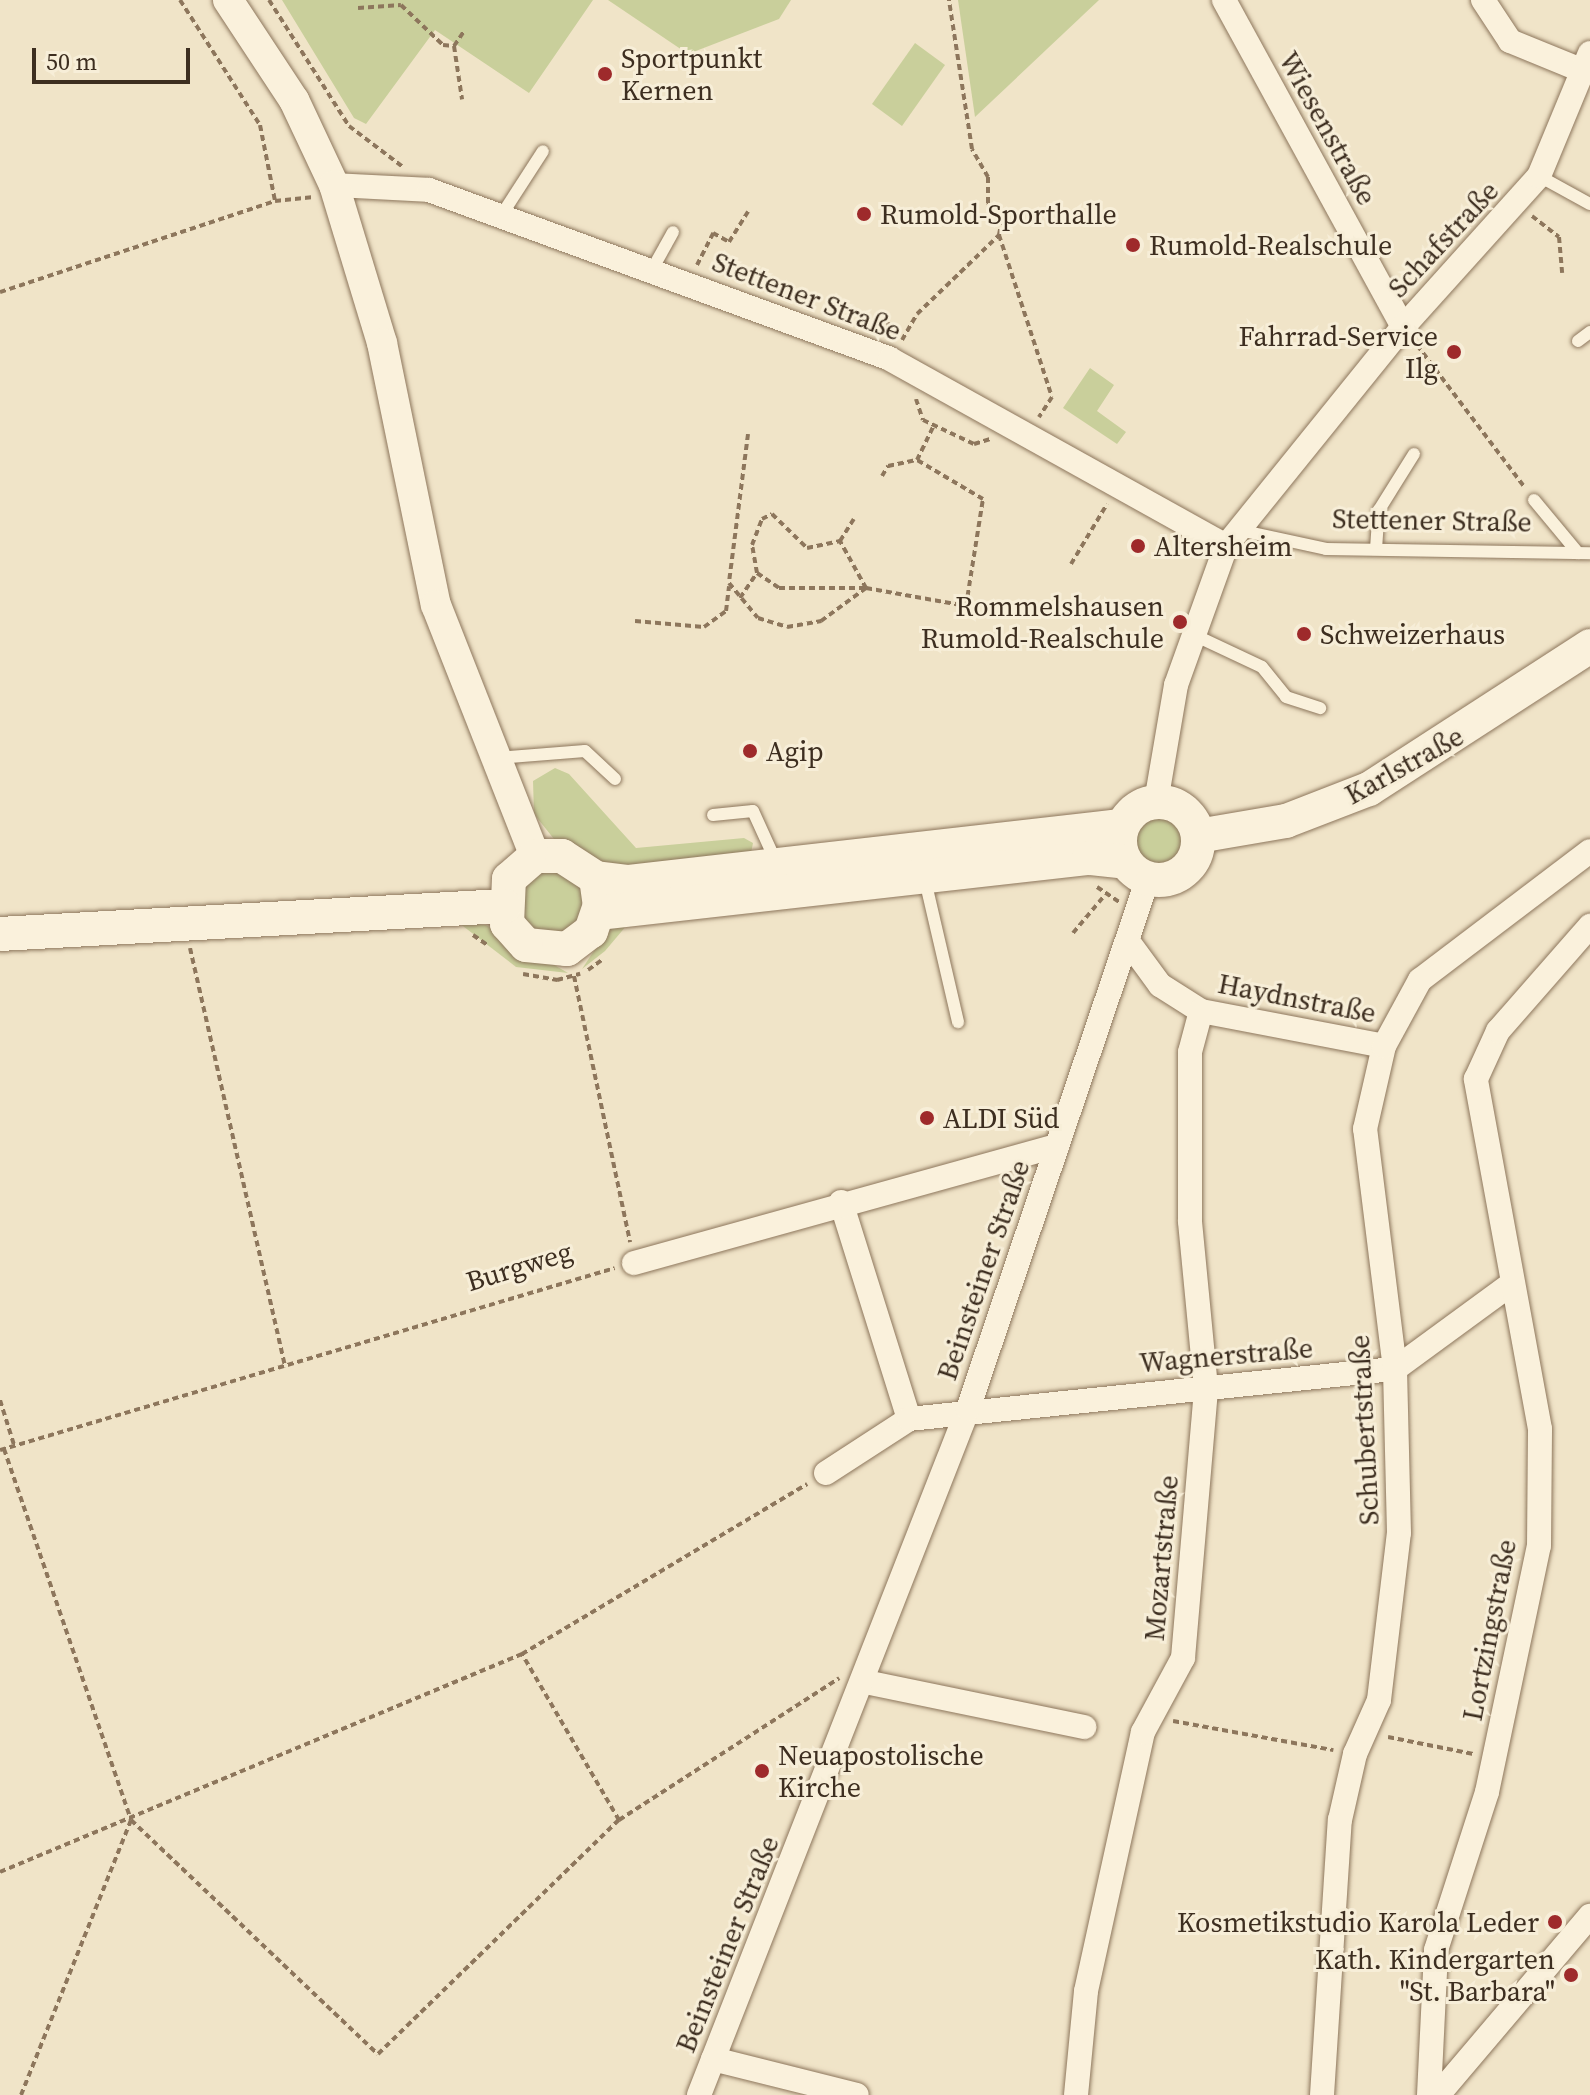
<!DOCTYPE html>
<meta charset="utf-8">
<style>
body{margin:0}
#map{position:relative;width:1590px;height:2095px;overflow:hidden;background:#f0e4c8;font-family:"Source Serif 4",serif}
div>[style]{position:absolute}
.green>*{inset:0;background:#c9cf9b}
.round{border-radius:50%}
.path>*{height:4px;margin-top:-2px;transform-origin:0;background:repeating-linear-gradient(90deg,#8d765c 0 6px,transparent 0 10px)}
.roads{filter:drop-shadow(0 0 2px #8d765c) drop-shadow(0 0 2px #8d765c)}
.service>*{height:12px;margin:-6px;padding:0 6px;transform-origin:6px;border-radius:6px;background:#faf1dc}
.minor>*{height:24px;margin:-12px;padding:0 12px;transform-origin:12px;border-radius:12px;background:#faf1dc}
.tertiary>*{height:30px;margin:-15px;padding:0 15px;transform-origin:15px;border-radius:15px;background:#faf1dc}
.secondary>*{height:34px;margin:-17px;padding:0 17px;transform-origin:17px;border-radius:17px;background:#faf1dc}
.secondary>.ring{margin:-17px;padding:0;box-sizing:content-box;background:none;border:34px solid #faf1dc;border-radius:50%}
.dots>*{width:22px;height:22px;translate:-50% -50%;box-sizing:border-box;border:4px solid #f7eed8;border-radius:50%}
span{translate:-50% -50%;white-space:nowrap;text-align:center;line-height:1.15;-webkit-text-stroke:6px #f7eed8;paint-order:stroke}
.poi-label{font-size:28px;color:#3d2e20}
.left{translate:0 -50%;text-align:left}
.right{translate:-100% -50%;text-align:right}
.street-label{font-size:28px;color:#3d2e20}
.scale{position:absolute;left:32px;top:48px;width:158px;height:36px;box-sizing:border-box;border:4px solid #3d2e20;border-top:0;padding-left:10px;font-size:24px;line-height:28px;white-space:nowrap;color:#3d2e20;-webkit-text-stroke:6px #f7eed8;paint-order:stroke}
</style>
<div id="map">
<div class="green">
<i style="clip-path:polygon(282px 0,593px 0,529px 93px,435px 30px,366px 124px,354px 118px)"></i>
<i style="clip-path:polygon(608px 0,791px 0,779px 19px,688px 54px)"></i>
<i style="clip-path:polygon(958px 0,1099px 0,975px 117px)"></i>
<i style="clip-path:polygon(915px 43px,945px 65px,902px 126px,872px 104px)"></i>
<i style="clip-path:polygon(1090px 368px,1114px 385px,1097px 411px,1126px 432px,1117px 444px,1063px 408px)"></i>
<i style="clip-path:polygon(555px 768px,569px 774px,636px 848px,744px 838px,753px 843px,751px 853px,621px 873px,554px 839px,534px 814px,533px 781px)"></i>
<i class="round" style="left:1131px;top:814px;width:54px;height:54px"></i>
<i style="clip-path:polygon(553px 863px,589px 893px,579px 929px,530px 935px,514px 890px)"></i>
<i style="clip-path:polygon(459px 923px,486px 925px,568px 973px,516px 967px)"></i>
<i style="clip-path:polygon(627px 925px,605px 951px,582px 969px,609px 928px)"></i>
</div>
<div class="path">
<i style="left:180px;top:0;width:148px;rotate:57.4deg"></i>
<i style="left:260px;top:125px;width:77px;rotate:78.8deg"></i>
<i style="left:269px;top:0;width:149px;rotate:57.6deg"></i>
<i style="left:349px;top:126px;width:68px;rotate:37.2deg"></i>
<i style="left:358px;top:8px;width:43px;rotate:-4deg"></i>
<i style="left:401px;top:5px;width:58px;rotate:43.6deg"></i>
<i style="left:443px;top:45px;width:11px;rotate:5deg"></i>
<i style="left:454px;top:46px;width:18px;rotate:-56deg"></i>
<i style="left:454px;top:46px;width:54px;rotate:81.4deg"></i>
<i style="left:1532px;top:216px;width:34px;rotate:38deg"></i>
<i style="left:1559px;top:237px;width:36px;rotate:85deg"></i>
<i style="left:999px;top:235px;width:170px;rotate:71.9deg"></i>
<i style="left:1052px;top:397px;width:24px;rotate:123deg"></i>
<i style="left:697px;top:265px;width:36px;rotate:-63deg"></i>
<i style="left:713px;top:233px;width:18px;rotate:29deg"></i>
<i style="left:729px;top:242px;width:36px;rotate:-58deg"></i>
<i style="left:0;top:292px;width:290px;rotate:-18.3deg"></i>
<i style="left:275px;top:201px;width:39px;rotate:-6deg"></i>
<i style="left:888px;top:322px;width:14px;rotate:82deg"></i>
<i style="left:902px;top:340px;width:30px;rotate:-60deg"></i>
<i style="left:917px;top:314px;width:114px;rotate:-43.9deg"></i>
<i style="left:999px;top:235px;width:17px;rotate:-80deg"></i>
<i style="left:1002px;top:218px;width:21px;rotate:-133deg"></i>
<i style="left:988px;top:203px;width:26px;rotate:-90deg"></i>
<i style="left:988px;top:177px;width:32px;rotate:-120deg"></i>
<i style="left:972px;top:149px;width:151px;rotate:-98.8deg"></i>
<i style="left:1417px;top:345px;width:179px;rotate:52.9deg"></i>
<i style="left:916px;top:399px;width:22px;rotate:72deg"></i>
<i style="left:923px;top:420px;width:56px;rotate:25.2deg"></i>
<i style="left:974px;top:444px;width:17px;rotate:-17deg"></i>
<i style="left:748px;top:434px;width:150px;rotate:97.3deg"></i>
<i style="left:729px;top:583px;width:45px;rotate:50.4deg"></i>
<i style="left:758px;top:618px;width:30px;rotate:17deg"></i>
<i style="left:787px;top:627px;width:35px;rotate:-10deg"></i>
<i style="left:821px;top:621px;width:56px;rotate:-36.3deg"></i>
<i style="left:866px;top:588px;width:102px;rotate:10.2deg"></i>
<i style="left:966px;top:606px;width:108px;rotate:-81deg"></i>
<i style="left:983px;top:499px;width:77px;rotate:-149.4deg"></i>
<i style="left:882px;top:476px;width:12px;rotate:-59deg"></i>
<i style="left:888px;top:466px;width:30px;rotate:-12deg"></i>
<i style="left:917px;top:460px;width:39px;rotate:-64deg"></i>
<i style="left:1071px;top:564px;width:70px;rotate:-59deg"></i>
<i style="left:757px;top:573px;width:27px;rotate:34deg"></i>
<i style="left:779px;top:588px;width:87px"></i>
<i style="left:866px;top:588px;width:54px;rotate:-119deg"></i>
<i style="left:840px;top:541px;width:26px;rotate:-58deg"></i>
<i style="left:740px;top:598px;width:30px;rotate:-56deg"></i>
<i style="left:757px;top:573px;width:28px;rotate:-100deg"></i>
<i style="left:752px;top:545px;width:28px;rotate:-69deg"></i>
<i style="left:762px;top:519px;width:11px;rotate:-27deg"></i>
<i style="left:772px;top:514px;width:49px;rotate:44.2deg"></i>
<i style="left:807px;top:548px;width:34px;rotate:-12deg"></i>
<i style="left:635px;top:621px;width:69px;rotate:5deg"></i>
<i style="left:704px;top:627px;width:27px;rotate:-36deg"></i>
<i style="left:726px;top:611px;width:25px;rotate:-83deg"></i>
<i style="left:1097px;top:887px;width:27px;rotate:34deg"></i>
<i style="left:1073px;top:933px;width:48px;rotate:-50deg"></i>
<i style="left:473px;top:935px;width:19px;rotate:35deg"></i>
<i style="left:190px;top:948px;width:430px;rotate:77.2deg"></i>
<i style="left:588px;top:970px;width:19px;rotate:-36deg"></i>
<i style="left:523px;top:974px;width:35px;rotate:10deg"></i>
<i style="left:557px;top:980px;width:24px;rotate:-15deg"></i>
<i style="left:574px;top:976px;width:272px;rotate:78.1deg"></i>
<i style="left:0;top:1400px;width:47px;rotate:72.7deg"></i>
<i style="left:4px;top:1449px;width:392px;rotate:71.1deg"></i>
<i style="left:131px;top:1820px;width:340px;rotate:43.5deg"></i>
<i style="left:378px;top:2054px;width:336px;rotate:-44.2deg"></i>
<i style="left:619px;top:1820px;width:192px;rotate:-120.3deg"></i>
<i style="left:0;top:1450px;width:641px;rotate:-16.49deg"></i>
<i style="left:1173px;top:1721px;width:163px;rotate:10.3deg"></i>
<i style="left:1388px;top:1737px;width:87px;rotate:11.3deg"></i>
<i style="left:619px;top:1820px;width:262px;rotate:-32.8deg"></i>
<i style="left:0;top:1872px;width:566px;rotate:-22.67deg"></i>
<i style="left:522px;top:1654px;width:332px;rotate:-30.8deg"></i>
<i style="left:21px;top:2095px;width:296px;rotate:-68.2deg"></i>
</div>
<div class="roads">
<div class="service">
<i style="left:1539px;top:176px;width:58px;rotate:28.8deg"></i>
<i style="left:501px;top:216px;width:77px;rotate:-57.1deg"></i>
<i style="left:653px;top:268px;width:41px;rotate:-60.9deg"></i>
<i style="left:1578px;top:341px;width:15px;rotate:-37deg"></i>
<i style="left:1534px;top:500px;width:69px;rotate:50.3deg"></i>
<i style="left:1239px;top:530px;width:89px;rotate:12.3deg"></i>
<i style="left:1326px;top:549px;width:264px;rotate:0.9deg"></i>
<i style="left:1376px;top:549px;width:39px;rotate:-86deg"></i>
<i style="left:1379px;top:510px;width:66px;rotate:-58deg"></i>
<i style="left:1192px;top:634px;width:77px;rotate:25.2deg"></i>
<i style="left:1262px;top:667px;width:38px;rotate:51deg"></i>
<i style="left:1286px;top:697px;width:36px;rotate:18deg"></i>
<i style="left:497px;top:758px;width:88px;rotate:-4.5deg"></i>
<i style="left:585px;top:751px;width:41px;rotate:43deg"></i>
<i style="left:713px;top:815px;width:40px;rotate:-5.7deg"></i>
<i style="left:753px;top:811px;width:58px;rotate:65.6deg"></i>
<i style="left:925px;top:880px;width:146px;rotate:76.9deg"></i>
</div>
<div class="minor">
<i style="left:1224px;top:0;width:373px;rotate:61.3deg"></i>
<i style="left:1483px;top:0;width:49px;rotate:56.6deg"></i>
<i style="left:1510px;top:41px;width:79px;rotate:22.3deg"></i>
<i style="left:334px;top:185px;width:95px;rotate:3deg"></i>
<i style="left:429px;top:190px;width:491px;rotate:20.1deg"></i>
<i style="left:890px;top:359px;width:385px;rotate:29.1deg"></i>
<i style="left:1156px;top:802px;width:119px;rotate:-80.3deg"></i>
<i style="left:1176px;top:685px;width:148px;rotate:-70.2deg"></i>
<i style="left:1226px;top:546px;width:282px;rotate:-51.1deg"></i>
<i style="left:1403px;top:327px;width:203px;rotate:-48deg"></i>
<i style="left:1539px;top:176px;width:133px;rotate:-67.5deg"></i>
<i style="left:1130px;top:944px;width:51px;rotate:53.8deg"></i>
<i style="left:1160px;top:985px;width:49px;rotate:32.4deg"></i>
<i style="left:1201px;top:1011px;width:186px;rotate:10.8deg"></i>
<i style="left:841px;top:1202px;width:227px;rotate:72.6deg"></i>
<i style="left:634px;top:1263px;width:439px;rotate:-15.5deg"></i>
<i style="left:826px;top:1473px;width:99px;rotate:-33deg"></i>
<i style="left:909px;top:1419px;width:489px;rotate:-5.9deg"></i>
<i style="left:1395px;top:1369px;width:144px;rotate:-36.2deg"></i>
<i style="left:865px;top:1682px;width:224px;rotate:11.6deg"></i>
<i style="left:713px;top:2059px;width:148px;rotate:14deg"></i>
<i style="left:699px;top:2095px;width:737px;rotate:-68.59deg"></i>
<i style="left:968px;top:1409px;width:561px;rotate:-71.27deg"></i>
<i style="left:1076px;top:2095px;width:104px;rotate:-84.5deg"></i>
<i style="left:1086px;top:1991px;width:265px;rotate:-77.6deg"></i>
<i style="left:1143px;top:1732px;width:84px;rotate:-61.6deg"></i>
<i style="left:1183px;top:1658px;width:271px;rotate:-85.1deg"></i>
<i style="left:1206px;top:1388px;width:168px;rotate:-95.5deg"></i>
<i style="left:1190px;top:1221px;width:169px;rotate:-90deg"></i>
<i style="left:1190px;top:1052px;width:42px;rotate:-75deg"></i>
<i style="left:1322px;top:2095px;width:276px;rotate:-86.3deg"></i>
<i style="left:1340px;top:1820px;width:68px;rotate:-77.2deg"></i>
<i style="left:1355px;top:1754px;width:59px;rotate:-66deg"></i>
<i style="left:1379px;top:1700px;width:168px;rotate:-83.2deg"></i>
<i style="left:1399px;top:1533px;width:164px;rotate:-91.4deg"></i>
<i style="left:1395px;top:1369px;width:242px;rotate:-97.1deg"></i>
<i style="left:1365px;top:1129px;width:85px;rotate:-77.1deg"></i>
<i style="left:1384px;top:1046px;width:75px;rotate:-61.4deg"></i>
<i style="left:1420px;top:980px;width:213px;rotate:-37.2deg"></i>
<i style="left:1429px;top:2095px;width:145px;rotate:-87.2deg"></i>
<i style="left:1436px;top:1950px;width:166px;rotate:-72.1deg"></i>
<i style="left:1487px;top:1792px;width:251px;rotate:-78.1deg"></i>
<i style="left:1539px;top:1546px;width:117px;rotate:-89.5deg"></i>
<i style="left:1540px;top:1429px;width:356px;rotate:-100.4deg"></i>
<i style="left:1476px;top:1079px;width:53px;rotate:-65.4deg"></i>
<i style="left:1498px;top:1031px;width:140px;rotate:-48.8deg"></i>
<i style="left:1438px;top:2095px;width:235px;rotate:-49.7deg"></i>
</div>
<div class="tertiary">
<i style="left:228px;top:0;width:120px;rotate:56.6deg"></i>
<i style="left:294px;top:100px;width:94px;rotate:64.8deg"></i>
<i style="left:334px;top:185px;width:165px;rotate:73.1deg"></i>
<i style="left:382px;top:343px;width:268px;rotate:78.4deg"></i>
<i style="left:436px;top:605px;width:270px;rotate:68.5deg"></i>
</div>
<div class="secondary">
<i class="ring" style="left:1120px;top:802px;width:44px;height:44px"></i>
<i style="left:1198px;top:836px;width:89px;rotate:-9.7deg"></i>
<i style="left:1286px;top:821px;width:89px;rotate:-21.1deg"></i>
<i style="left:1369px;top:789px;width:263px;rotate:-32.9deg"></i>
<i style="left:596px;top:878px;width:27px;rotate:82deg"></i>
<i style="left:600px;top:905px;width:28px;rotate:109deg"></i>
<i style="left:591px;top:931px;width:30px;rotate:143deg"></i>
<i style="left:567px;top:949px;width:41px;rotate:-174.4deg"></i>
<i style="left:526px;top:945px;width:28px;rotate:-132deg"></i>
<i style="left:507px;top:924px;width:45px;rotate:-87.5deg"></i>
<i style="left:509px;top:879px;width:35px;rotate:-41deg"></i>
<i style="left:535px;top:856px;width:27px"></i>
<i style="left:562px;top:856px;width:40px;rotate:32.9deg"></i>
<i style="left:596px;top:878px;width:33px;rotate:7deg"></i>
<i style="left:629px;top:882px;width:495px;rotate:-6.5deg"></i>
<i style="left:598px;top:913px;width:494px;rotate:-6.4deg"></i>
<i style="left:1089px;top:858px;width:37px;rotate:6deg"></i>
<i style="left:0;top:934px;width:505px;rotate:-3.18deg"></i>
</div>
</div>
<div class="dots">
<i style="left:605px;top:74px;background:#9e2a2b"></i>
<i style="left:864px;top:214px;background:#9e2a2b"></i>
<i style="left:1133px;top:245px;background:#9e2a2b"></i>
<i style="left:1454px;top:352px;background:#9e2a2b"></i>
<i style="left:1138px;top:546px;background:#9e2a2b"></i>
<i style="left:1180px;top:622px;background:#9e2a2b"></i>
<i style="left:1304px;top:634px;background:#9e2a2b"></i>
<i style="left:750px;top:751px;background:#9e2a2b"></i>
<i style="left:927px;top:1118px;background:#9e2a2b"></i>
<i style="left:762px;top:1771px;background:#9e2a2b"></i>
<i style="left:1555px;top:1922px;background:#9e2a2b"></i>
<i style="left:1571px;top:1975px;background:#9e2a2b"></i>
</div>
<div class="poi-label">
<span class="left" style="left:621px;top:74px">Sportpunkt<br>Kernen</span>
<span class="left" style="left:880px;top:214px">Rumold-Sporthalle</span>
<span class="left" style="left:1149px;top:245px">Rumold-Realschule</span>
<span class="right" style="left:1438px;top:352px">Fahrrad-Service<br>Ilg</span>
<span class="left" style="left:1154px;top:546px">Altersheim</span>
<span class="right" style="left:1164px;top:622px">Rommelshausen<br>Rumold-Realschule</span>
<span class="left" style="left:1320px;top:634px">Schweizerhaus</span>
<span class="left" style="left:766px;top:751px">Agip</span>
<span class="left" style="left:943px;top:1118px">ALDI Süd</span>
<span class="left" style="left:778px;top:1771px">Neuapostolische<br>Kirche</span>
<span class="right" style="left:1539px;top:1922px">Kosmetikstudio Karola Leder</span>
<span class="right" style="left:1555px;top:1975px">Kath. Kindergarten<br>"St. Barbara"</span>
</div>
<div class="street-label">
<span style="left:1328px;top:128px;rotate:61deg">Wiesenstraße</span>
<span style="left:1443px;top:239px;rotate:-47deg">Schafstraße</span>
<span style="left:807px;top:296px;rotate:21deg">Stettener Straße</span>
<span style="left:1432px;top:520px;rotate:1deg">Stettener Straße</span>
<span style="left:1404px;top:765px;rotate:-29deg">Karlstraße</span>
<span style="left:1297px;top:998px;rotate:11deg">Haydnstraße</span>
<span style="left:519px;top:1266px;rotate:-17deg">Burgweg</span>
<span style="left:983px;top:1270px;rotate:-71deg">Beinsteiner Straße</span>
<span style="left:1226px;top:1355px;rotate:-5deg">Wagnerstraße</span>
<span style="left:1364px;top:1430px;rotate:-93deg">Schubertstraße</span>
<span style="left:1161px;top:1558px;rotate:-85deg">Mozartstraße</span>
<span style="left:1489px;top:1630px;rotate:-79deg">Lortzingstraße</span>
<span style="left:727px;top:1944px;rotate:-68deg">Beinsteiner Straße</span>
</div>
<div class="scale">50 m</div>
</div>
